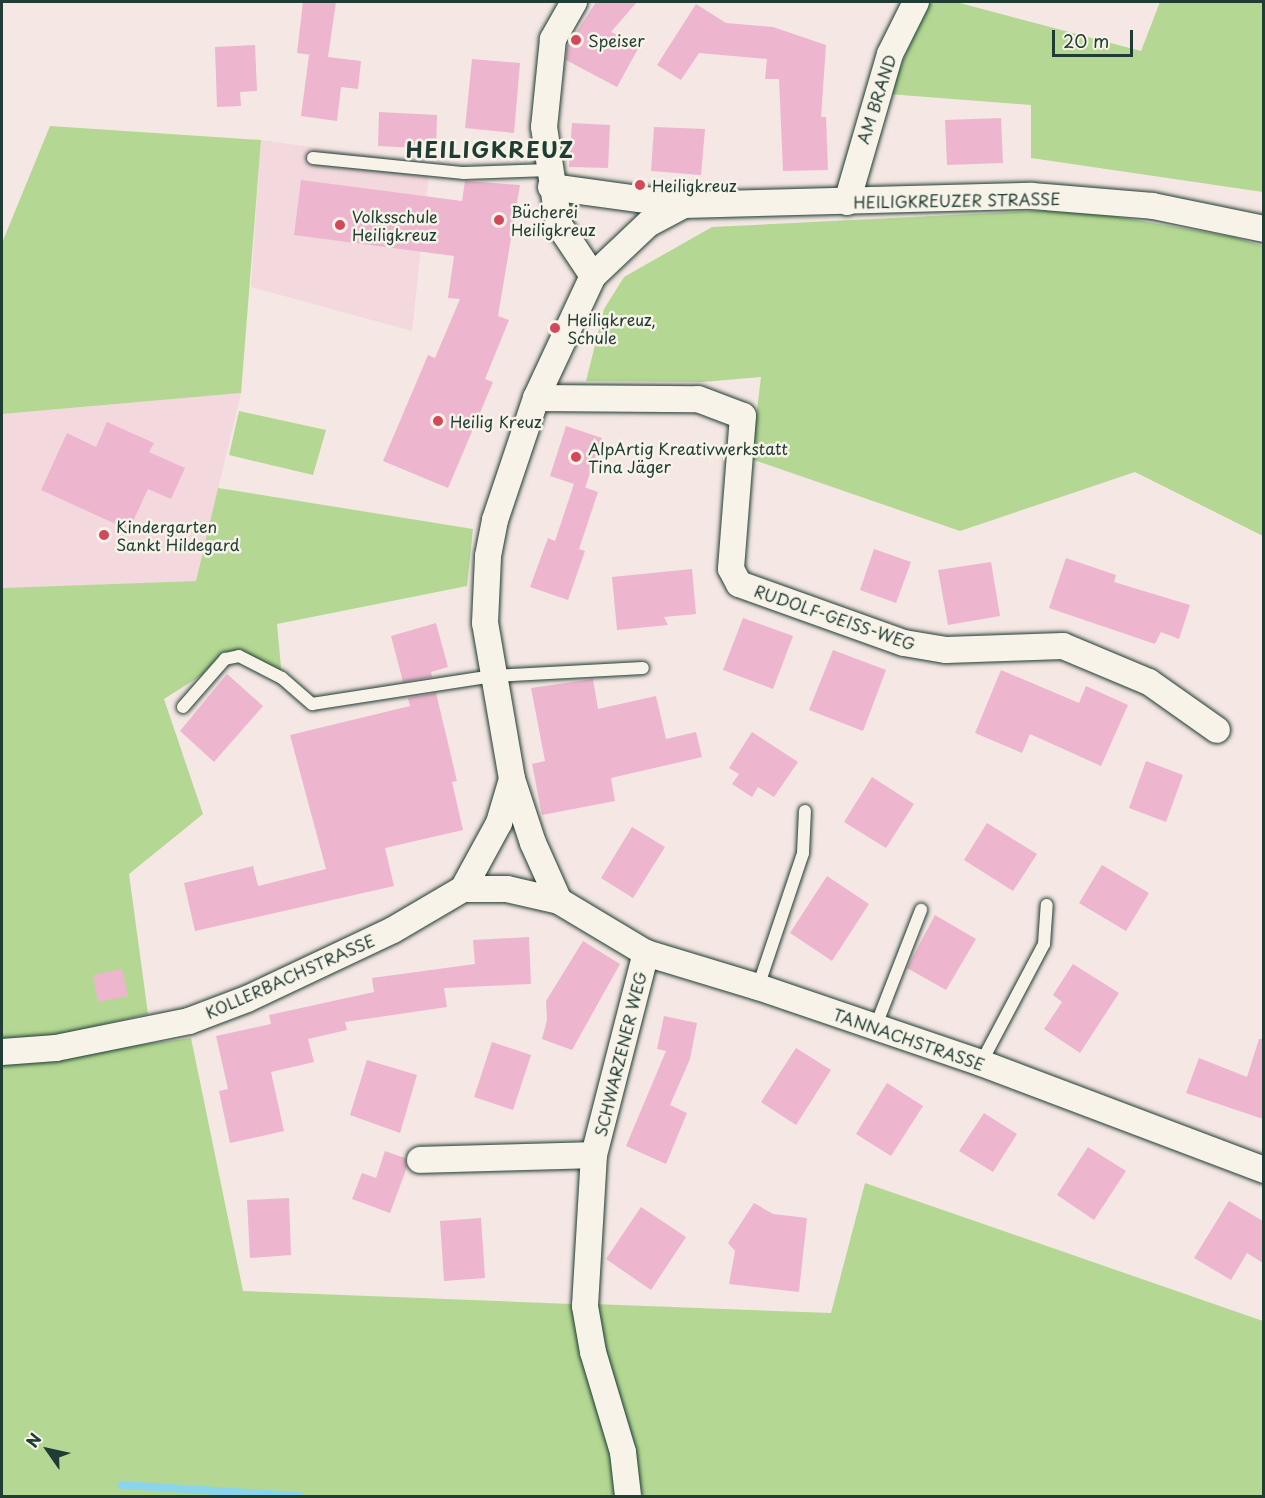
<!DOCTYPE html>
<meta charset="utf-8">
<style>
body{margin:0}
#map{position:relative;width:1265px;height:1498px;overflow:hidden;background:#f5e7e3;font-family:"Playpen Sans",sans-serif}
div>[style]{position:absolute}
.built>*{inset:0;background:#f3d8dd}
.green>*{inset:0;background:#b4d893}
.stream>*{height:8px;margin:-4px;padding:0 4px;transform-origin:4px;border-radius:4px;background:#8ad5eb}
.building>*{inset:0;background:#edb6ce}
.roads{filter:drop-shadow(0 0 2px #1f3d34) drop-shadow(0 0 2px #1f3d34)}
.lane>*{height:12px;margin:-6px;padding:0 6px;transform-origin:6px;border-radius:6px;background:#f7f3e8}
.street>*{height:26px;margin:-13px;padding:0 13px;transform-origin:13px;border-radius:13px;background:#f7f3e8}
.dots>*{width:16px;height:16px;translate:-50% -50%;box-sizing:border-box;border:3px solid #f7f3e8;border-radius:50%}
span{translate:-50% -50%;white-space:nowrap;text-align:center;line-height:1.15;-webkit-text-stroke:5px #f7f3e8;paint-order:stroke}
.poi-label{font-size:16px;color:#1f3d34}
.left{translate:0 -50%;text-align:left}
.street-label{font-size:16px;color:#1f3d34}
.district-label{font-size:22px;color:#1f3d34;font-weight:700;letter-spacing:1.5px}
.frame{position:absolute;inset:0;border:3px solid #1f3d34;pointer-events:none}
.north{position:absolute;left:18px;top:1420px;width:60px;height:60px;-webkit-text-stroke:4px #f7f3e8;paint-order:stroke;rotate:304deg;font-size:16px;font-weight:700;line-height:24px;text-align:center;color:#1f3d34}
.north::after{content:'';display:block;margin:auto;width:21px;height:27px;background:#1f3d34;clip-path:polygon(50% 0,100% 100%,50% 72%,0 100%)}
.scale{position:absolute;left:1052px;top:30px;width:81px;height:27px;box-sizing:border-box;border:3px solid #1f3d34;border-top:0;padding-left:8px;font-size:18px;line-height:21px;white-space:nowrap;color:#1f3d34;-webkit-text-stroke:4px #f7f3e8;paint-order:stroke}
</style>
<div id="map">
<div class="built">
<i style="clip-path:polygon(261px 140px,430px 164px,412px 331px,251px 287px)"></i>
<i style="clip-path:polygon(241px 393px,196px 581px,2px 588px,2px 414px)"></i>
</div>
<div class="green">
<i style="clip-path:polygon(929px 2px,956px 2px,1141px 51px,1160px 2px,1263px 2px,1263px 192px,1031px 158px,1031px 105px,888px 94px)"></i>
<i style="clip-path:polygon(50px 126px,261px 140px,241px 393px,2px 414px,2px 243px)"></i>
<i style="clip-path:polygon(1073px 209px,1233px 237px,1263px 246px,1263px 536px,1135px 472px,960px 531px,751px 459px,761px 377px,703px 382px,586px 381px,604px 309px,624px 277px,712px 227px)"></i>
<i style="clip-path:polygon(239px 411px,326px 430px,313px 475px,229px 455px)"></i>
<i style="clip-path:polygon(218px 488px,473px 529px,467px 586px,277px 624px,282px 678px,240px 651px,164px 699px,203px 814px,129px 874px,148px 1014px,50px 1037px,2px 1042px,2px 588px,196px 581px)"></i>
<i style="clip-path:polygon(191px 1038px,243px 1291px,571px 1304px,613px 1453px,617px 1496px,2px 1496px,2px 1064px)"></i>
<i style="clip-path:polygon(865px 1183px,1263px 1321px,1263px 1496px,643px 1496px,594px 1304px,831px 1313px)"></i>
</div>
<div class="stream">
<i style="left:122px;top:1485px;width:177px;rotate:3.6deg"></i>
</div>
<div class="building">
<i style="clip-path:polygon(303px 2px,336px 2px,328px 57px,361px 61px,358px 89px,341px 87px,337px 121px,301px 116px,309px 55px,312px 55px,297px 53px)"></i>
<i style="clip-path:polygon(596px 2px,637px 2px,611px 32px,639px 47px,617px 87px,566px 60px,567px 47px)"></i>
<i style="clip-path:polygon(696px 4px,726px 23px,773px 27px,826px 45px,821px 117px,826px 117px,828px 170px,783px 171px,779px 79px,765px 79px,767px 59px,699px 53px,681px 80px,657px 65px)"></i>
<i style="clip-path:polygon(255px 45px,257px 91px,240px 92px,241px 106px,217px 107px,215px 47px)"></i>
<i style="clip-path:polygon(472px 59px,520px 63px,514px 133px,465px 128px)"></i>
<i style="clip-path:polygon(379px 112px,437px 115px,436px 149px,378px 146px)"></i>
<i style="clip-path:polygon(1001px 118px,1003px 163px,947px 165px,945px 120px)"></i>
<i style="clip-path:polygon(572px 123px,610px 125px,608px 168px,569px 167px)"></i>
<i style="clip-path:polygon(654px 127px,705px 129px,701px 175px,651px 171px)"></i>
<i style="clip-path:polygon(301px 180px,462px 201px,465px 181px,520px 185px,498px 316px,509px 320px,485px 379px,493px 382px,448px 488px,383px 461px,428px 355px,435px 358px,460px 299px,448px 298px,454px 256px,294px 235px)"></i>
<i style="clip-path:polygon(107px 422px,154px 443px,149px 452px,185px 468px,171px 499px,148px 489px,129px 530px,41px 490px,67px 433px,96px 447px)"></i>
<i style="clip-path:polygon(566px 426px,602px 438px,585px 488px,581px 486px,598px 492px,579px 549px,585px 551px,568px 600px,530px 587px,548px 538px,555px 541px,574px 484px,550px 476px)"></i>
<i style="clip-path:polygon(874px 549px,911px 562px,896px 603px,860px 590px)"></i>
<i style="clip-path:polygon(1066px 558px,1116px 575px,1114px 582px,1190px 605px,1179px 639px,1161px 632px,1155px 644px,1049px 608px)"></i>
<i style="clip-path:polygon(991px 562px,1000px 616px,948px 625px,938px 570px)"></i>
<i style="clip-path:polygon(692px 569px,696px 614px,664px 617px,668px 625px,617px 630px,612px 577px)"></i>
<i style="clip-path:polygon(743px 618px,793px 636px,773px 689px,723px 670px)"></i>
<i style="clip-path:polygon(436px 623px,448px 667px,431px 672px,432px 677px,403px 682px,391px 636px)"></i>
<i style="clip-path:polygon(833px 650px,886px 670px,863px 731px,809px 710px)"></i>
<i style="clip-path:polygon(1001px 670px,1079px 703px,1086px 686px,1128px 705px,1101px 766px,1030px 734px,1022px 753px,975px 733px)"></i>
<i style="clip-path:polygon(227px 674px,263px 706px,214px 762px,180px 731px)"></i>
<i style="clip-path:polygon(593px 679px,598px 709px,656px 696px,666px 739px,696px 732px,702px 757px,611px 778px,615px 801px,542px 815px,532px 764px,545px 761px,531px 688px)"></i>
<i style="clip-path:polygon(436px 693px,457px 781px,452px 782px,463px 830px,385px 848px,394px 886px,195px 931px,184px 883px,253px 866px,258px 886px,326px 869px,290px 735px,410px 706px,408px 698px)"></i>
<i style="clip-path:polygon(752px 732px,798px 762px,774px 797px,758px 787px,752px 797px,732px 784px,739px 774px,729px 768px)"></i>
<i style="clip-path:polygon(1146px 761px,1183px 775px,1166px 822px,1129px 808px)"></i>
<i style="clip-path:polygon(872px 777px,914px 804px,886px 848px,844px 822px)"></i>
<i style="clip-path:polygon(987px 823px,1037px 854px,1013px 891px,964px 860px)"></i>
<i style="clip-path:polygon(632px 827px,665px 847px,633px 898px,601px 878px)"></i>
<i style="clip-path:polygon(1102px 865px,1149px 893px,1126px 931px,1079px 903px)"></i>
<i style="clip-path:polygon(827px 876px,869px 904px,832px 961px,790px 933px)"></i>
<i style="clip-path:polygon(935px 915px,976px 939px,946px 990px,907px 968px)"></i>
<i style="clip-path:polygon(529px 937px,531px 984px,444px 988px,447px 1007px,345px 1022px,347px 1030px,308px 1039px,314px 1062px,271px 1072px,284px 1131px,230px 1143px,219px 1091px,228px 1089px,216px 1036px,271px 1024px,269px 1015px,374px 992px,372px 978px,475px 964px,473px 940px)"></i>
<i style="clip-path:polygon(583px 941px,620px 964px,572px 1050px,542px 1039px,547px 1020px,546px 1001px)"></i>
<i style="clip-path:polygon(1073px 964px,1119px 993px,1080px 1053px,1044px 1029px,1062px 1002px,1053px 995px)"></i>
<i style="clip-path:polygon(122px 969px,128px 996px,98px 1002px,93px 975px)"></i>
<i style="clip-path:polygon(664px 1016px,697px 1023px,690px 1059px,670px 1105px,687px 1113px,666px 1164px,626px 1146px,666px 1051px,657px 1049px)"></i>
<i style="clip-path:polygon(1259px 1039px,1263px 1039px,1263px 1119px,1186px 1093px,1199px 1058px,1247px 1077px)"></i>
<i style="clip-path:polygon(492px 1042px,531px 1055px,513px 1110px,474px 1097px)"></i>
<i style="clip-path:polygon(796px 1048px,831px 1070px,796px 1125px,761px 1102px)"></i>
<i style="clip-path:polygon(367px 1060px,417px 1075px,400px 1133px,350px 1115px)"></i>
<i style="clip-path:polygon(887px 1083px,923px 1106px,891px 1156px,856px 1134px)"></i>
<i style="clip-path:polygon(984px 1113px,1017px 1134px,993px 1172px,959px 1151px)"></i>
<i style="clip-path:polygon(1088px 1147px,1126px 1171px,1094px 1220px,1057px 1195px)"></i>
<i style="clip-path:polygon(385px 1151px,405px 1158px,407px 1167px,390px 1213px,352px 1199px,362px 1173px,376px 1178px)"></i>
<i style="clip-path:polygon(289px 1198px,291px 1255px,250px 1258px,247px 1200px)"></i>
<i style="clip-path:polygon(1229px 1201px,1263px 1221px,1263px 1263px,1247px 1253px,1231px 1280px,1194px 1258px)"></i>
<i style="clip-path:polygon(754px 1203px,773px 1214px,807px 1218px,799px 1292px,729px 1284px,735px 1251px,728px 1243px)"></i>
<i style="clip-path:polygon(641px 1207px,686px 1237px,651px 1290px,606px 1259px)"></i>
<i style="clip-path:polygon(481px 1218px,485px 1278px,444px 1281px,440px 1221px)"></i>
</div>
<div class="roads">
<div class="lane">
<i style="left:313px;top:158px;width:152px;rotate:5.7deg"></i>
<i style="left:464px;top:173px;width:85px;rotate:-2deg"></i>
<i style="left:183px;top:707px;width:64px;rotate:-48.8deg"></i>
<i style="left:225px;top:659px;width:14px;rotate:-12deg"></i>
<i style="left:239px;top:656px;width:48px;rotate:27.1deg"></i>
<i style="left:282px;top:678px;width:40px;rotate:41deg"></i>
<i style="left:312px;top:704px;width:183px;rotate:-8.8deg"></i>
<i style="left:493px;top:676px;width:150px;rotate:-3.1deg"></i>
<i style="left:758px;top:987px;width:141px;rotate:-71.4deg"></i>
<i style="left:803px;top:853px;width:42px;rotate:-87.3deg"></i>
<i style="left:875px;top:1028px;width:127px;rotate:-68.7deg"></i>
<i style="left:981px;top:1063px;width:135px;rotate:-62.1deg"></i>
<i style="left:1044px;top:944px;width:39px;rotate:-86deg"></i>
</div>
<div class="street">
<i style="left:574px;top:2px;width:43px;rotate:119.6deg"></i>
<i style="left:553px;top:39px;width:88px;rotate:95.8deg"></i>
<i style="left:544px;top:127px;width:99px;rotate:81.3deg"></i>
<i style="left:559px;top:225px;width:61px;rotate:56.3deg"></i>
<i style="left:551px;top:187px;width:133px;rotate:7.8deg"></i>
<i style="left:683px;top:205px;width:349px;rotate:-1.5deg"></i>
<i style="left:1032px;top:196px;width:121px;rotate:4.7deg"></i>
<i style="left:1153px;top:206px;width:113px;rotate:11.7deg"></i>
<i style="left:847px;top:202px;width:154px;rotate:-73.8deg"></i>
<i style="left:890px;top:54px;width:58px;rotate:-63.4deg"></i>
<i style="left:536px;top:398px;width:162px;rotate:0.4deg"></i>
<i style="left:698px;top:399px;width:48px;rotate:20.7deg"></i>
<i style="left:743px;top:416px;width:153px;rotate:94.5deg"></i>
<i style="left:731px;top:569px;width:17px;rotate:62deg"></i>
<i style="left:739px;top:584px;width:175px;rotate:19.7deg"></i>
<i style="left:904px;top:643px;width:43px;rotate:9.5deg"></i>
<i style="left:946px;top:650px;width:117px;rotate:-2deg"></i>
<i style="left:1063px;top:646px;width:93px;rotate:22.7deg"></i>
<i style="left:1149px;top:682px;width:83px;rotate:35.2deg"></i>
<i style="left:463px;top:889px;width:44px"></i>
<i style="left:507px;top:889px;width:53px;rotate:13deg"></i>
<i style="left:559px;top:901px;width:101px;rotate:30.9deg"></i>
<i style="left:646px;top:953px;width:117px;rotate:16.9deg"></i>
<i style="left:758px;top:987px;width:236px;rotate:18.8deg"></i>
<i style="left:981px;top:1063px;width:303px;rotate:20.7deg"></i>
<i style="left:559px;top:901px;width:64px;rotate:-114.1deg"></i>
<i style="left:533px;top:843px;width:67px;rotate:-108.2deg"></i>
<i style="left:512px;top:779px;width:158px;rotate:-99.8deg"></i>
<i style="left:485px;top:623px;width:67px;rotate:-87.4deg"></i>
<i style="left:488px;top:556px;width:37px;rotate:-79deg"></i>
<i style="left:495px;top:520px;width:129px;rotate:-71.4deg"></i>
<i style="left:536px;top:398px;width:135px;rotate:-65deg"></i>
<i style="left:593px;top:276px;width:76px;rotate:-43.4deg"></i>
<i style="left:648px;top:224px;width:40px;rotate:-28deg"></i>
<i style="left:2px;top:1052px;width:54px;rotate:-4.2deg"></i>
<i style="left:56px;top:1048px;width:136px;rotate:-11.5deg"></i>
<i style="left:189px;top:1021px;width:62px;rotate:-20.8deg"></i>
<i style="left:247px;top:999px;width:161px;rotate:-25.3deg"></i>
<i style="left:393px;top:930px;width:81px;rotate:-30.4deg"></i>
<i style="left:463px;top:889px;width:75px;rotate:-61.4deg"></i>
<i style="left:499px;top:823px;width:46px;rotate:-73.5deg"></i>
<i style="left:420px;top:1160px;width:174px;rotate:-1.6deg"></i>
<i style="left:628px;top:1496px;width:44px;rotate:-96.5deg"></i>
<i style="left:623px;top:1452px;width:104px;rotate:-106.7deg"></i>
<i style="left:593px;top:1352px;width:47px;rotate:-99.9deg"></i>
<i style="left:585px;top:1306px;width:151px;rotate:-86.6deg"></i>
<i style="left:594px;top:1155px;width:209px;rotate:-75.6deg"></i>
</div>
</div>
<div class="dots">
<i style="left:576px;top:40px;background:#d1495b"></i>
<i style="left:640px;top:185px;background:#d1495b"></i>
<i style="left:499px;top:220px;background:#d1495b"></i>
<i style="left:340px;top:225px;background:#d1495b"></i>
<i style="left:555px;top:328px;background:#d1495b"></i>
<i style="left:438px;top:421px;background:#d1495b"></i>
<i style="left:576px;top:457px;background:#d1495b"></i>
<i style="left:104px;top:535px;background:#d1495b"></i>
</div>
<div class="poi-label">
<span class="left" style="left:588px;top:40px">Speiser</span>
<span class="left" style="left:652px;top:185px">Heiligkreuz</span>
<span class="left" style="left:511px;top:220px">Bücherei<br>Heiligkreuz</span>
<span class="left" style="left:352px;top:225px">Volksschule<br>Heiligkreuz</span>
<span class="left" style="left:567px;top:328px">Heiligkreuz,<br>Schule</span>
<span class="left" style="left:450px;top:421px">Heilig Kreuz</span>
<span class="left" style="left:588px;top:457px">AlpArtig Kreativwerkstatt<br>Tina Jäger</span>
<span class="left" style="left:116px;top:535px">Kindergarten<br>Sankt Hildegard</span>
</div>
<div class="street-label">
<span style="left:876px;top:99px;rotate:-72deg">AM BRAND</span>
<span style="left:957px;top:200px;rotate:-1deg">HEILIGKREUZER STRASSE</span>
<span style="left:835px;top:617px;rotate:19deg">RUDOLF-GEISS-WEG</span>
<span style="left:290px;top:976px;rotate:-24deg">KOLLERBACHSTRASSE</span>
<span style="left:909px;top:1039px;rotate:19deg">TANNACHSTRASSE</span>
<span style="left:620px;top:1054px;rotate:-76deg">SCHWARZENER WEG</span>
</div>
<div class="district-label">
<span style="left:490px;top:149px">HEILIGKREUZ</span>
</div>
<div class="frame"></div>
<div class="north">N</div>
<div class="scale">20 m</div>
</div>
